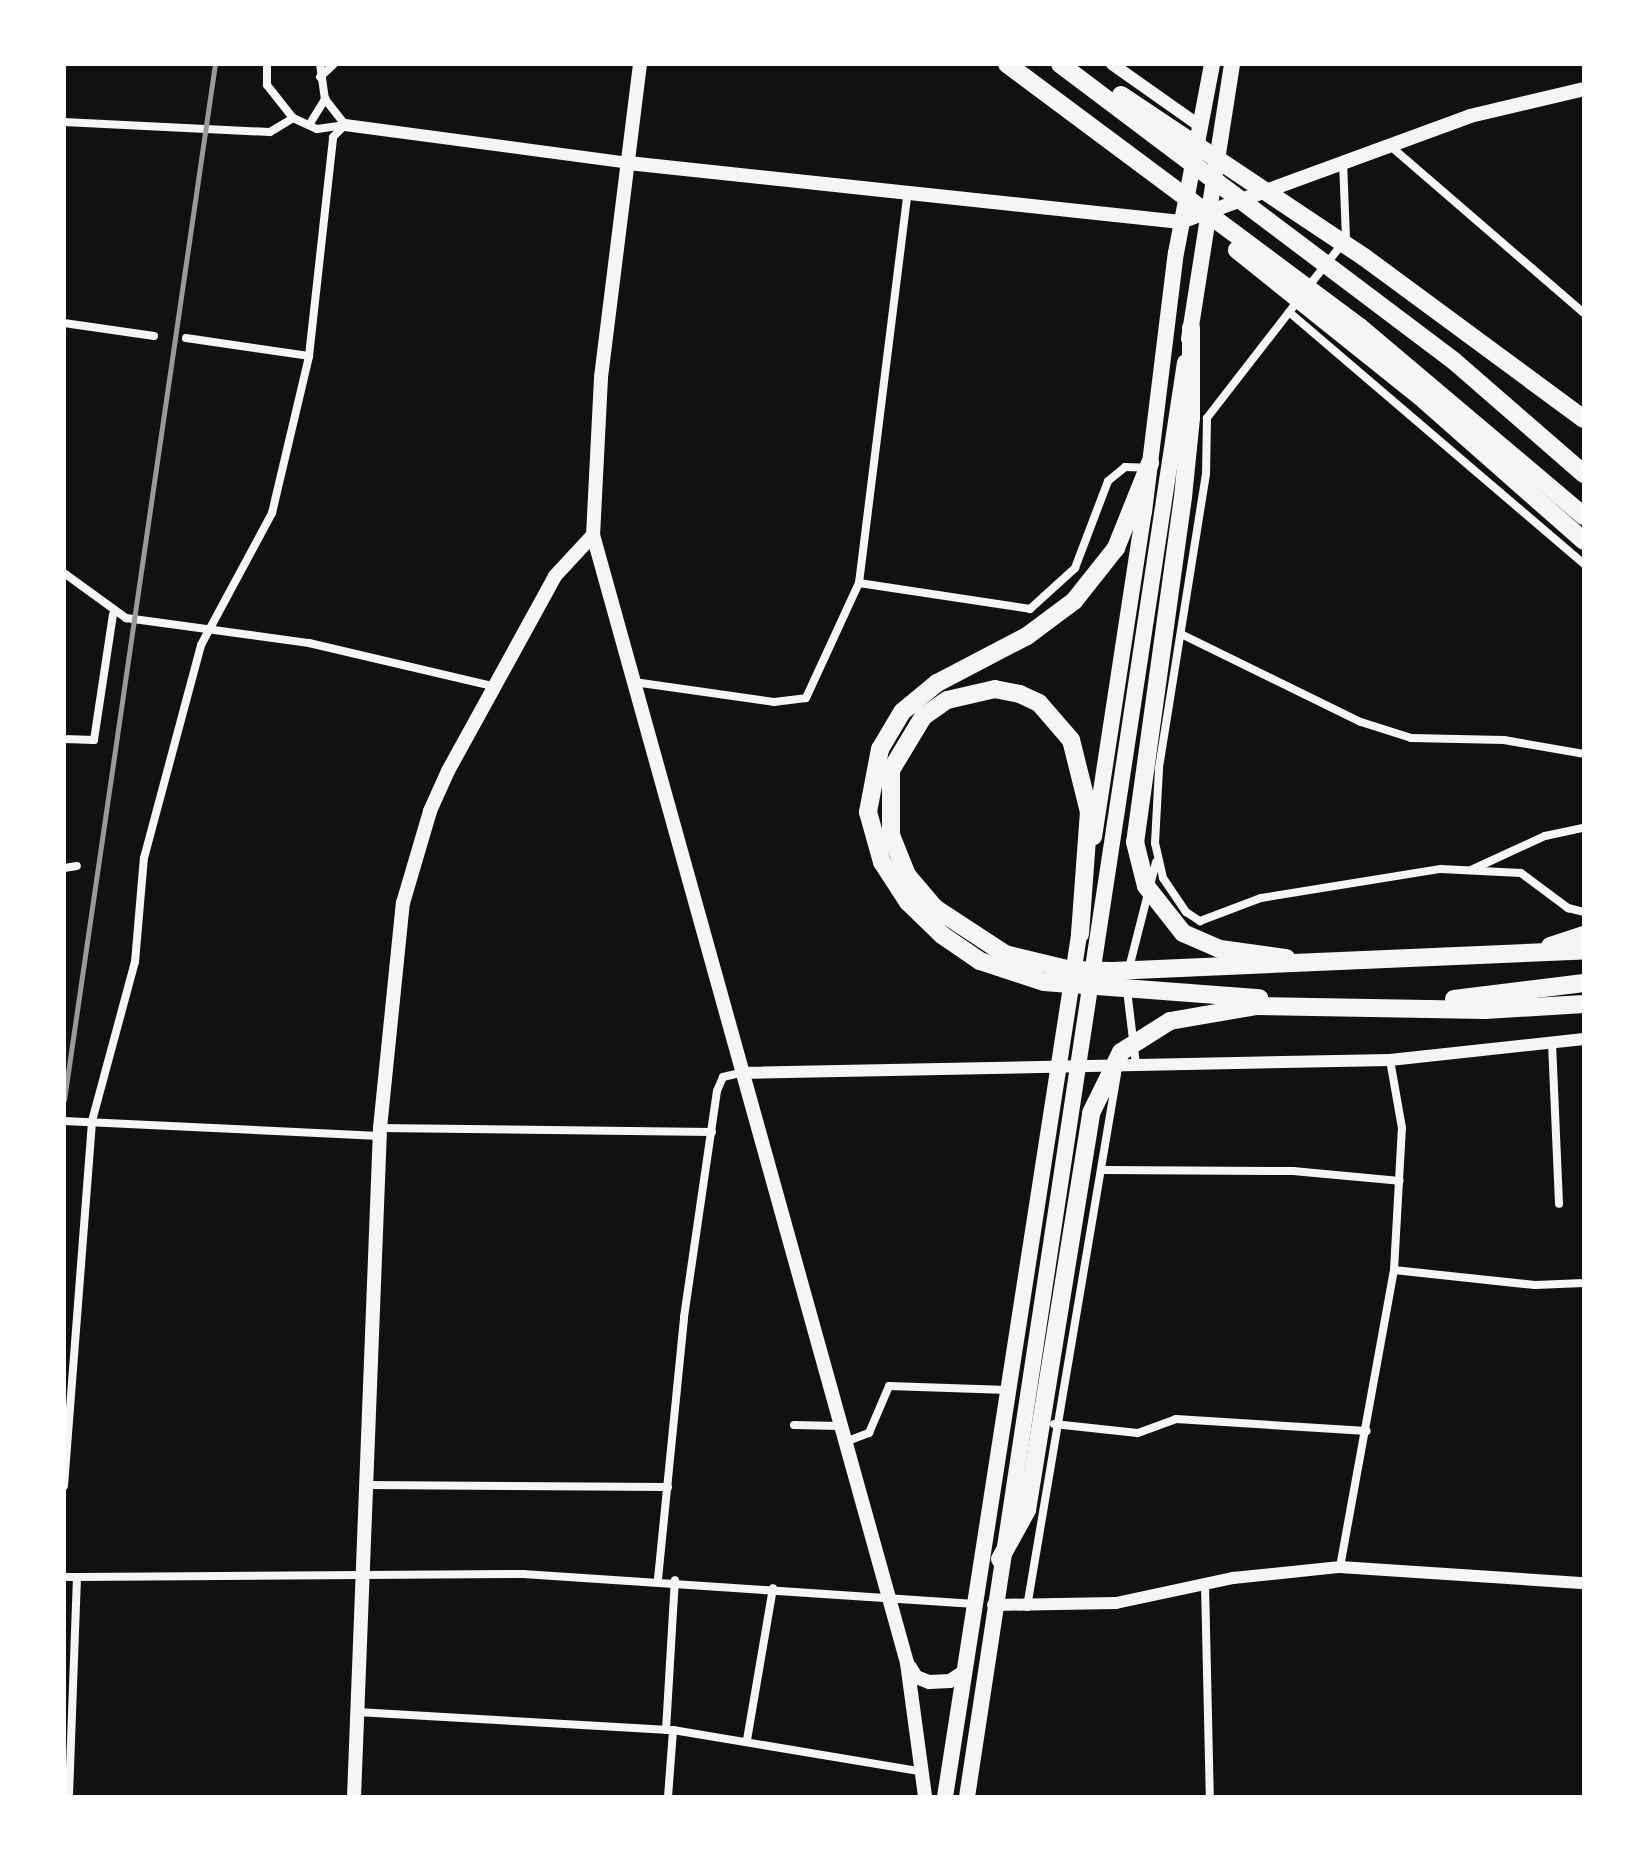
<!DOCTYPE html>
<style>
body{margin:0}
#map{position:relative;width:1648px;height:1861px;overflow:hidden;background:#111;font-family:"IBM Plex Sans",sans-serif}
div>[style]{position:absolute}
.minor>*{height:8px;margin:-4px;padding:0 4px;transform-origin:4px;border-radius:4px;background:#f5f5f5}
.tertiary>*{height:12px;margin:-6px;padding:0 6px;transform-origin:6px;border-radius:6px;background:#f5f5f5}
.secondary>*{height:14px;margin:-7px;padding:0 7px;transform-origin:7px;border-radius:7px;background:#f5f5f5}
.trunk>*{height:16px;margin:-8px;padding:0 8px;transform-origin:8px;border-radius:8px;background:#f5f5f5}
.motorway>*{height:18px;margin:-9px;padding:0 9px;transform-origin:9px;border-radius:9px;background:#f5f5f5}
.rail>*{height:5px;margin:-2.5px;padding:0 2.5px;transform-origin:2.5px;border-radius:2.5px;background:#9a9a9a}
span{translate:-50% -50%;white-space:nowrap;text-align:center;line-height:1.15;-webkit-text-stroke:6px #fff;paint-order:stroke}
.frame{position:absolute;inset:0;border:66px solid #fff;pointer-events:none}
</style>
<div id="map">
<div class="minor">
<i style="left:267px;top:64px;width:21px;rotate:90deg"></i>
<i style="left:267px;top:85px;width:42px;rotate:51.8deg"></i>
<i style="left:293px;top:118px;width:26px;rotate:25deg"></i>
<i style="left:317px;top:129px;width:27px;rotate:-8deg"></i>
<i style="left:320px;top:64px;width:35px;rotate:82deg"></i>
<i style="left:325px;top:99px;width:33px;rotate:52deg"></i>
<i style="left:320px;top:77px;width:19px;rotate:-43deg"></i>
<i style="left:64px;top:122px;width:206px;rotate:2.8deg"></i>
<i style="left:270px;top:132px;width:27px;rotate:-31deg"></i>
<i style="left:309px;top:125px;width:31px;rotate:-58deg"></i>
<i style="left:1388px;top:144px;width:259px;rotate:40.8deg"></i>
<i style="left:1308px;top:287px;width:61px;rotate:-51.6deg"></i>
<i style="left:1346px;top:239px;width:77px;rotate:-92.2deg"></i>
<i style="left:1300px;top:298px;width:152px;rotate:127.8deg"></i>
<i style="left:1207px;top:418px;width:56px;rotate:91deg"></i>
<i style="left:1206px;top:474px;width:299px;rotate:99.1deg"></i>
<i style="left:1159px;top:769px;width:74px;rotate:93.1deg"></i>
<i style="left:1155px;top:843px;width:36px;rotate:77deg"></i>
<i style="left:1163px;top:878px;width:41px;rotate:55.9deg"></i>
<i style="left:1186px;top:912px;width:17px;rotate:33deg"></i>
<i style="left:1200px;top:921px;width:65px;rotate:-20.7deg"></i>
<i style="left:1261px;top:898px;width:182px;rotate:-9.2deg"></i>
<i style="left:1441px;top:869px;width:80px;rotate:2.9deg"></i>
<i style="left:1521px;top:873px;width:59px;rotate:36.7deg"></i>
<i style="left:1568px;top:908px;width:16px;rotate:14deg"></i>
<i style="left:1289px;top:312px;width:388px;rotate:40.5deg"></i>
<i style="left:64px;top:323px;width:91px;rotate:8.2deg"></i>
<i style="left:186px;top:338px;width:124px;rotate:8.3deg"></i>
<i style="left:64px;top:573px;width:77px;rotate:36deg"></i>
<i style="left:126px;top:618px;width:185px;rotate:7.8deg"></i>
<i style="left:309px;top:643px;width:192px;rotate:13.2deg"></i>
<i style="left:859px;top:583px;width:173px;rotate:8.6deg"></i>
<i style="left:1030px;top:609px;width:61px;rotate:-42.3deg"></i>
<i style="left:1075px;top:568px;width:93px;rotate:-69.2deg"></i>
<i style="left:1108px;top:481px;width:22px;rotate:-39deg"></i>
<i style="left:1125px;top:467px;width:23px;rotate:2deg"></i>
<i style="left:1181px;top:634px;width:200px;rotate:26.1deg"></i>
<i style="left:1361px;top:722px;width:52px;rotate:17.7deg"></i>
<i style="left:1411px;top:738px;width:93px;rotate:1.2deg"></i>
<i style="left:1504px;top:740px;width:81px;rotate:9.9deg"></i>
<i style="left:634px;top:682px;width:141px;rotate:8.1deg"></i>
<i style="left:774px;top:702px;width:32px;rotate:-7deg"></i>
<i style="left:806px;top:698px;width:127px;rotate:-65.3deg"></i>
<i style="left:859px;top:583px;width:391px;rotate:-82.9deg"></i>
<i style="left:64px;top:739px;width:30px;rotate:2deg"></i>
<i style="left:94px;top:740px;width:127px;rotate:-81.4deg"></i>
<i style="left:64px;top:868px;width:13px;rotate:-9deg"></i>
<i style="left:1471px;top:870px;width:81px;rotate:-24.7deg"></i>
<i style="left:1545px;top:836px;width:40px;rotate:-12deg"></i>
<i style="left:1129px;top:968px;width:109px;rotate:-75.7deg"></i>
<i style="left:1127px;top:990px;width:75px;rotate:83.1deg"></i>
<i style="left:1552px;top:1043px;width:161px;rotate:87.5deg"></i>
<i style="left:64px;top:1121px;width:316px;rotate:2.7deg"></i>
<i style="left:380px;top:1128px;width:332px;rotate:0.7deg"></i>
<i style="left:1102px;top:1170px;width:191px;rotate:0.3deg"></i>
<i style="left:1293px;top:1171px;width:107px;rotate:5.3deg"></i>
<i style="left:1394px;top:1270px;width:142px;rotate:6.1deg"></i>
<i style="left:1535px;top:1285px;width:49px;rotate:-2.3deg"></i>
<i style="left:1054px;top:1424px;width:84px;rotate:6.1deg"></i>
<i style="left:1138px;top:1433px;width:40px;rotate:-20.2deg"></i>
<i style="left:1176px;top:1419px;width:191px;rotate:3.6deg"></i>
<i style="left:794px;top:1425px;width:46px;rotate:1.2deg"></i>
<i style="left:845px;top:1442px;width:26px;rotate:-21deg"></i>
<i style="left:869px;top:1433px;width:51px;rotate:-66.9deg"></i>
<i style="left:889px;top:1386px;width:119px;rotate:1.9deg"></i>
<i style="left:366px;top:1485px;width:302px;rotate:0.4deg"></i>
<i style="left:64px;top:1486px;width:366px;rotate:-85.6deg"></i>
<i style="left:92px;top:1121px;width:165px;rotate:-74.9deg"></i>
<i style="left:135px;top:962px;width:104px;rotate:-85.1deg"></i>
<i style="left:144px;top:858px;width:220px;rotate:-75deg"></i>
<i style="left:201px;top:645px;width:150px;rotate:-61.7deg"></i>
<i style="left:272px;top:513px;width:161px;rotate:-76.7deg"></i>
<i style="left:309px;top:356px;width:220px;rotate:-83.7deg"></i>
<i style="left:333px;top:137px;width:17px;rotate:-45deg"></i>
<i style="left:1340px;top:1567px;width:302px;rotate:-79.7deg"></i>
<i style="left:1394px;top:1270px;width:142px;rotate:-86.8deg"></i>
<i style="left:1402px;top:1128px;width:69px;rotate:-100deg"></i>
<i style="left:64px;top:1577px;width:13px"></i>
<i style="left:77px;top:1577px;width:220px;rotate:92.1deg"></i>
<i style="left:77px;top:1577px;width:446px;rotate:-0.4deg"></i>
<i style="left:523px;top:1574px;width:453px;rotate:3.8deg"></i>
<i style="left:658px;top:1579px;width:263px;rotate:-84.3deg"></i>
<i style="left:684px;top:1317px;width:228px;rotate:-81.7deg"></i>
<i style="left:717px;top:1091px;width:15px;rotate:-67deg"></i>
<i style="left:723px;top:1077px;width:17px;rotate:-13deg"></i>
<i style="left:1205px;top:1584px;width:213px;rotate:88.7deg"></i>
<i style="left:1027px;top:1607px;width:541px;rotate:-80.42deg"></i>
<i style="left:357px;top:1712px;width:317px;rotate:3.3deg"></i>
<i style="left:673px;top:1730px;width:254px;rotate:9.5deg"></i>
<i style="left:666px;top:1730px;width:150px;rotate:-86.6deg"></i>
<i style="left:747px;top:1740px;width:154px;rotate:-80.3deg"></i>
<i style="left:668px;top:1797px;width:67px;rotate:-85.7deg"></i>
</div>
<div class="tertiary">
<i style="left:1112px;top:64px;width:108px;rotate:35.2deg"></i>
<i style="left:345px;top:125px;width:286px;rotate:7.6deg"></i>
<i style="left:740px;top:1073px;width:650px;rotate:-1.15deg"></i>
<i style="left:1390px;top:1060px;width:195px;rotate:-6.2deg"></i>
<i style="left:993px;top:1605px;width:123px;rotate:-0.9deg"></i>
<i style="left:1116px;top:1603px;width:120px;rotate:-12.1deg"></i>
<i style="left:1233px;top:1578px;width:108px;rotate:-5.9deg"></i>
<i style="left:1340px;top:1567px;width:245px;rotate:3.8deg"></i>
</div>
<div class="secondary">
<i style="left:640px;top:64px;width:316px;rotate:97.1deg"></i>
<i style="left:601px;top:378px;width:157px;rotate:92.9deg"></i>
<i style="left:593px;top:535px;width:1171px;rotate:74.44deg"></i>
<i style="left:907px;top:1663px;width:135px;rotate:82.3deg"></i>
<i style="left:628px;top:163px;width:556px;rotate:6.09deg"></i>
<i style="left:1181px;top:222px;width:308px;rotate:-20.1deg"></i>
<i style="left:1470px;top:116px;width:117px;rotate:-13.3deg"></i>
<i style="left:910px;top:1667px;width:12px;rotate:59deg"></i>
<i style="left:916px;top:1677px;width:14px;rotate:21deg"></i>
<i style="left:929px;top:1682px;width:21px;rotate:-3deg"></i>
<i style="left:950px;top:1681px;width:18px;rotate:-34deg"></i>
<i style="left:354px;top:1797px;width:670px;rotate:-87.77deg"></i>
<i style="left:380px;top:1128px;width:226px;rotate:-84.2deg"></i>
<i style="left:403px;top:903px;width:96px;rotate:-73.6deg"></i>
<i style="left:430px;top:811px;width:44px;rotate:-65.8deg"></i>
<i style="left:448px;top:771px;width:222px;rotate:-61.2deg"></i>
<i style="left:555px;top:576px;width:56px;rotate:-47.2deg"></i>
</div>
<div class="trunk">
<i style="left:1189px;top:339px;width:278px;rotate:-81.1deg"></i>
<i style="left:1094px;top:837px;width:329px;rotate:-81.3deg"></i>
<i style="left:1144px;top:512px;width:261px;rotate:-83deg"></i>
<i style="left:1176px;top:253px;width:192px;rotate:-79.2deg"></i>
<i style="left:945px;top:1797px;width:885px;rotate:-81.16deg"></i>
<i style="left:967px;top:1797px;width:1451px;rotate:-81.36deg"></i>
</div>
<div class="motorway">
<i style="left:1007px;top:64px;width:440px;rotate:36.7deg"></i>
<i style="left:1360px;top:327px;width:293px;rotate:40.2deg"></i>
<i style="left:1060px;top:64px;width:493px;rotate:37deg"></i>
<i style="left:1454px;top:361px;width:172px;rotate:41deg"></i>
<i style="left:1121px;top:95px;width:292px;rotate:33.7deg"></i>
<i style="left:1364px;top:257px;width:273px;rotate:36.4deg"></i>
<i style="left:1237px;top:250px;width:240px;rotate:38.7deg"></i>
<i style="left:1424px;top:400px;width:213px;rotate:41.4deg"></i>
<i style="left:1191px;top:328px;width:90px;rotate:90deg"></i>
<i style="left:1191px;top:418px;width:79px;rotate:95.8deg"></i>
<i style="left:1183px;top:497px;width:348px;rotate:97.9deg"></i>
<i style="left:1135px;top:842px;width:45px;rotate:76deg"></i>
<i style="left:1146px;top:886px;width:60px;rotate:51.8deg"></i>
<i style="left:1183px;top:933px;width:40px;rotate:23.4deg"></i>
<i style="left:1220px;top:949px;width:67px;rotate:7.8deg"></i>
<i style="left:1150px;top:463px;width:92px;rotate:111.8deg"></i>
<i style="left:1116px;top:548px;width:68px;rotate:128.4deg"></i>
<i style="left:1074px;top:601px;width:59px;rotate:143.3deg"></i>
<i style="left:1027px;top:636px;width:102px;rotate:152.4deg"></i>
<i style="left:937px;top:683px;width:45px;rotate:140.4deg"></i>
<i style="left:902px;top:712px;width:43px;rotate:120.7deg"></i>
<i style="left:880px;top:749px;width:64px;rotate:100.8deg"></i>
<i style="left:868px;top:812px;width:52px;rotate:74.4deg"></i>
<i style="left:882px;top:862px;width:48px;rotate:57deg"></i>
<i style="left:908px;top:902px;width:47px;rotate:44.1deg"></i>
<i style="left:942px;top:935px;width:46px;rotate:34.4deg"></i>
<i style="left:980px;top:961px;width:67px;rotate:18.2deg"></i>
<i style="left:1044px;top:982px;width:216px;rotate:4.3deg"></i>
<i style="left:1080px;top:934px;width:122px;rotate:-85.8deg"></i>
<i style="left:1089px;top:812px;width:74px;rotate:-104deg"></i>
<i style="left:1071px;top:740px;width:49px;rotate:-130.9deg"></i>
<i style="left:1039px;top:703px;width:21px;rotate:-155deg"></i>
<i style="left:1020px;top:694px;width:25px;rotate:-169deg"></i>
<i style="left:995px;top:689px;width:49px;rotate:167.1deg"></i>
<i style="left:947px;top:700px;width:29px;rotate:145deg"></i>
<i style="left:923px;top:717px;width:62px;rotate:121.1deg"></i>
<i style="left:891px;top:770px;width:65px;rotate:90deg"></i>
<i style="left:891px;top:835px;width:43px;rotate:68.2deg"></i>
<i style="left:907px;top:875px;width:43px;rotate:49.7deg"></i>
<i style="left:935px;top:908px;width:84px;rotate:33.3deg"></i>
<i style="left:1005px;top:954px;width:68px;rotate:13.6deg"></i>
<i style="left:1071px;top:970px;width:41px;rotate:1.4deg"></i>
<i style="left:1112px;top:971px;width:472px;rotate:-2.5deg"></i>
<i style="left:1550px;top:946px;width:36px;rotate:-18deg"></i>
<i style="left:1454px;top:999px;width:131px;rotate:-7deg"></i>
<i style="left:1000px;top:1559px;width:56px;rotate:-61.1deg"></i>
<i style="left:1027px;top:1510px;width:402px;rotate:-80.8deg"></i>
<i style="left:1091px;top:1113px;width:68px;rotate:-63.8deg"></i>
<i style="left:1121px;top:1052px;width:58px;rotate:-32.3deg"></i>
<i style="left:1170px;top:1021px;width:87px;rotate:-9.9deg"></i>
<i style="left:1256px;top:1006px;width:229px;rotate:1deg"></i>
<i style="left:1485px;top:1010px;width:99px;rotate:-3.5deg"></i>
</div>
<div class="rail">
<i style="left:64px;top:1100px;width:1047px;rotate:-81.71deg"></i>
</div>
<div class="frame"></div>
</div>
